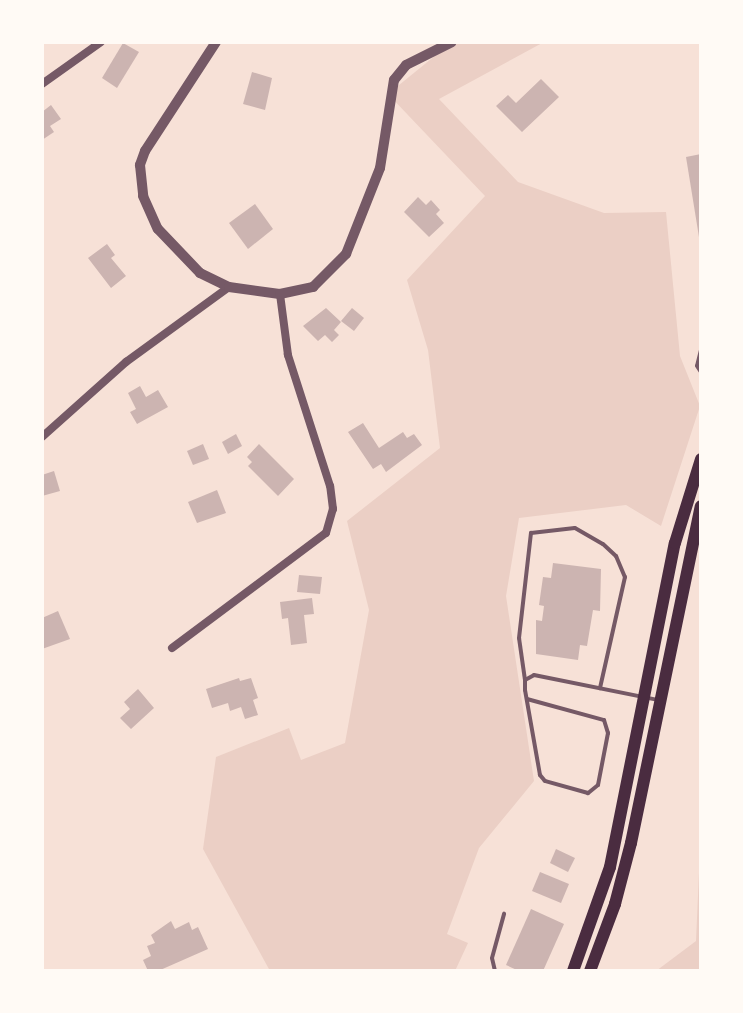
<!DOCTYPE html>
<style>
body{margin:0}
#map{position:relative;width:743px;height:1013px;overflow:hidden;background:#f7e1d7;font-family:Poppins,sans-serif}
div>[style]{position:absolute}
.green>*{inset:0;background:#ebcfc5}
.building>*{inset:0;background:#ccb4b1}
.service>*{height:4px;margin:-2px;padding:0 2px;transform-origin:2px;border-radius:2px;background:#755966}
.minor>*{height:8px;margin:-4px;padding:0 4px;transform-origin:4px;border-radius:4px;background:#755966}
.tertiary>*{height:10px;margin:-5px;padding:0 5px;transform-origin:5px;border-radius:5px;background:#755966}
.secondary>*{height:12px;margin:-6px;padding:0 6px;transform-origin:6px;border-radius:6px;background:#4a2c40}
span{translate:-50% -50%;white-space:nowrap;text-align:center;line-height:1.15;-webkit-text-stroke:8px #fffaf5;paint-order:stroke}
.frame{position:absolute;inset:0;border:44px solid #fffaf5;pointer-events:none}
</style>
<div id="map">
<div class="green">
<i style="clip-path:polygon(452px 42px,544px 42px,439px 99px,518px 182px,604px 213px,666px 212px,680px 356px,700px 406px,661px 526px,626px 505px,519px 518px,506px 596px,534px 781px,479px 848px,447px 934px,468px 943px,455px 971px,270px 971px,203px 849px,216px 757px,289px 728px,301px 760px,345px 743px,369px 610px,347px 521px,440px 448px,428px 350px,407px 280px,485px 196px,388px 94px)"></i>
<i style="clip-path:polygon(701px 827px,701px 971px,656px 971px,696px 941px)"></i>
</div>
<div class="building">
<i style="clip-path:polygon(123px 43px,139px 52px,117px 88px,102px 78px)"></i>
<i style="clip-path:polygon(252px 72px,272px 78px,265px 110px,243px 104px)"></i>
<i style="clip-path:polygon(541px 79px,559px 97px,522px 132px,496px 106px,508px 95px,516px 103px)"></i>
<i style="clip-path:polygon(51px 105px,61px 119px,50px 126px,54px 132px,42px 140px,42px 112px)"></i>
<i style="clip-path:polygon(701px 154px,701px 237px,699px 237px,686px 157px)"></i>
<i style="clip-path:polygon(418px 197px,426px 205px,431px 200px,440px 210px,436px 214px,444px 223px,429px 237px,404px 212px)"></i>
<i style="clip-path:polygon(255px 204px,273px 229px,248px 249px,229px 223px)"></i>
<i style="clip-path:polygon(107px 244px,115px 255px,111px 258px,126px 276px,111px 288px,88px 258px)"></i>
<i style="clip-path:polygon(326px 308px,341px 322px,334px 330px,339px 335px,332px 342px,325px 335px,318px 341px,303px 326px)"></i>
<i style="clip-path:polygon(352px 308px,364px 318px,354px 331px,341px 321px)"></i>
<i style="clip-path:polygon(140px 386px,146px 397px,158px 390px,168px 407px,137px 424px,130px 412px,136px 409px,128px 393px)"></i>
<i style="clip-path:polygon(363px 423px,379px 448px,403px 432px,407px 438px,414px 434px,422px 445px,386px 472px,381px 464px,373px 469px,348px 432px)"></i>
<i style="clip-path:polygon(236px 434px,242px 446px,228px 454px,222px 442px)"></i>
<i style="clip-path:polygon(203px 444px,209px 459px,193px 465px,187px 451px)"></i>
<i style="clip-path:polygon(259px 444px,294px 479px,278px 496px,248px 466px,252px 462px,247px 457px)"></i>
<i style="clip-path:polygon(54px 471px,60px 491px,42px 496px,42px 475px)"></i>
<i style="clip-path:polygon(217px 490px,226px 513px,197px 523px,188px 502px)"></i>
<i style="clip-path:polygon(553px 563px,601px 569px,600px 611px,593px 610px,587px 646px,580px 645px,578px 660px,536px 654px,536px 620px,542px 621px,544px 606px,539px 605px,543px 577px,551px 578px)"></i>
<i style="clip-path:polygon(299px 575px,322px 577px,320px 594px,297px 592px)"></i>
<i style="clip-path:polygon(312px 598px,314px 614px,304px 615px,307px 643px,291px 645px,288px 618px,282px 619px,280px 602px)"></i>
<i style="clip-path:polygon(58px 611px,70px 639px,42px 649px,42px 618px)"></i>
<i style="clip-path:polygon(239px 678px,240px 681px,251px 678px,258px 698px,253px 700px,258px 715px,245px 719px,241px 707px,230px 711px,228px 703px,212px 708px,206px 689px)"></i>
<i style="clip-path:polygon(138px 689px,154px 708px,131px 729px,120px 718px,130px 709px,124px 702px)"></i>
<i style="clip-path:polygon(556px 849px,575px 858px,568px 872px,550px 863px)"></i>
<i style="clip-path:polygon(540px 872px,569px 884px,561px 903px,532px 891px)"></i>
<i style="clip-path:polygon(531px 909px,564px 924px,543px 971px,519px 971px,506px 965px)"></i>
<i style="clip-path:polygon(171px 921px,175px 929px,189px 922px,192px 930px,198px 927px,208px 949px,158px 971px,148px 971px,143px 960px,151px 956px,147px 946px,155px 943px,151px 935px)"></i>
</div>
<div class="service">
<i style="left:701px;top:350px;width:16px;rotate:104deg"></i>
<i style="left:697px;top:366px;width:7px;rotate:56deg"></i>
<i style="left:525px;top:680px;width:42px;rotate:-98.1deg"></i>
<i style="left:519px;top:638px;width:106px;rotate:-83.5deg"></i>
<i style="left:531px;top:533px;width:44px;rotate:-6.5deg"></i>
<i style="left:575px;top:528px;width:32px;rotate:30deg"></i>
<i style="left:603px;top:544px;width:18px;rotate:43deg"></i>
<i style="left:616px;top:556px;width:23px;rotate:67deg"></i>
<i style="left:625px;top:577px;width:114px;rotate:102.7deg"></i>
<i style="left:527px;top:699px;width:80px;rotate:15.3deg"></i>
<i style="left:604px;top:720px;width:14px;rotate:73deg"></i>
<i style="left:608px;top:733px;width:53px;rotate:100.9deg"></i>
<i style="left:598px;top:785px;width:13px;rotate:141deg"></i>
<i style="left:588px;top:793px;width:45px;rotate:-164.4deg"></i>
<i style="left:545px;top:781px;width:8px;rotate:-130deg"></i>
<i style="left:540px;top:775px;width:86px;rotate:-100deg"></i>
<i style="left:525px;top:690px;width:10px;rotate:-90deg"></i>
<i style="left:525px;top:680px;width:10px;rotate:-29deg"></i>
<i style="left:534px;top:675px;width:126px;rotate:11.4deg"></i>
<i style="left:495px;top:971px;width:13px;rotate:-103deg"></i>
<i style="left:492px;top:958px;width:46px;rotate:-74.7deg"></i>
</div>
<div class="minor">
<i style="left:42px;top:84px;width:72px;rotate:-35.4deg"></i>
<i style="left:42px;top:437px;width:113px;rotate:-41.8deg"></i>
<i style="left:126px;top:362px;width:127px;rotate:-36.1deg"></i>
<i style="left:172px;top:648px;width:192px;rotate:-36.8deg"></i>
<i style="left:326px;top:533px;width:25px;rotate:-74deg"></i>
<i style="left:333px;top:509px;width:23px;rotate:-97deg"></i>
<i style="left:330px;top:486px;width:138px;rotate:-107.8deg"></i>
<i style="left:288px;top:355px;width:62px;rotate:-97.5deg"></i>
</div>
<div class="tertiary">
<i style="left:216px;top:42px;width:130px;rotate:123.1deg"></i>
<i style="left:145px;top:151px;width:15px;rotate:110deg"></i>
<i style="left:140px;top:165px;width:31px;rotate:84deg"></i>
<i style="left:143px;top:196px;width:36px;rotate:66deg"></i>
<i style="left:158px;top:229px;width:61px;rotate:46.3deg"></i>
<i style="left:200px;top:273px;width:32px;rotate:26deg"></i>
<i style="left:229px;top:287px;width:51px;rotate:7.8deg"></i>
<i style="left:280px;top:294px;width:34px;rotate:-12deg"></i>
<i style="left:313px;top:287px;width:47px;rotate:-45deg"></i>
<i style="left:346px;top:254px;width:92px;rotate:-68.4deg"></i>
<i style="left:380px;top:168px;width:89px;rotate:-81deg"></i>
<i style="left:394px;top:80px;width:19px;rotate:-51deg"></i>
<i style="left:406px;top:65px;width:51px;rotate:-26.6deg"></i>
</div>
<div class="secondary">
<i style="left:573px;top:971px;width:110px;rotate:-70.4deg"></i>
<i style="left:610px;top:867px;width:330px;rotate:-78.7deg"></i>
<i style="left:675px;top:543px;width:88px;rotate:-72.8deg"></i>
<i style="left:590px;top:971px;width:72px;rotate:-69.5deg"></i>
<i style="left:615px;top:904px;width:63px;rotate:-75.3deg"></i>
<i style="left:631px;top:843px;width:344px;rotate:-78.3deg"></i>
</div>
<div class="frame"></div>
</div>
